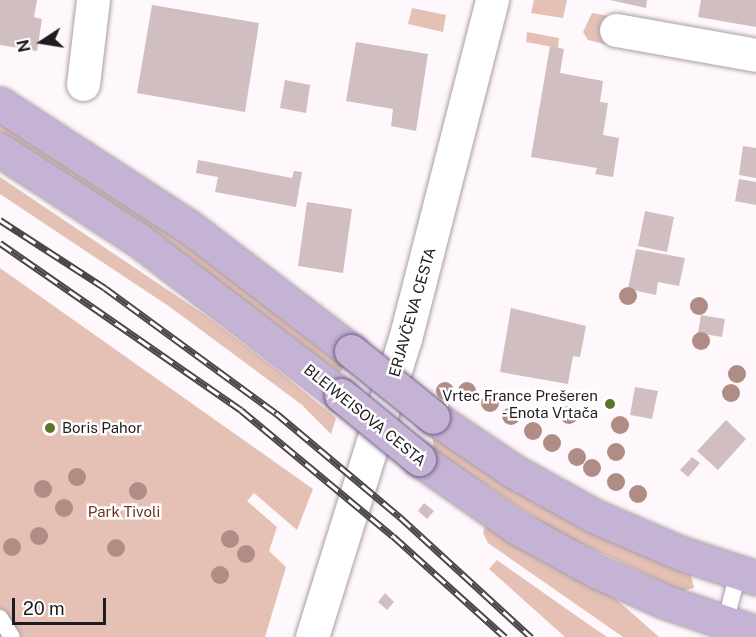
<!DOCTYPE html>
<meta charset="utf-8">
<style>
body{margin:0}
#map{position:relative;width:756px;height:637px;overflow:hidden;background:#fef8fc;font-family:"Public Sans",sans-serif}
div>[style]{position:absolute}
.green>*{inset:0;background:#e5c0b5}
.building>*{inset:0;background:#d0bec1}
.roads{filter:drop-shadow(0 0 2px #aa9da6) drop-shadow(0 0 2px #aa9da6)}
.service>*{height:16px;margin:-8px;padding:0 8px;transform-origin:8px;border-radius:8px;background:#fff}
.minor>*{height:33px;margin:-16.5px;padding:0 16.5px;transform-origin:16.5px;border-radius:16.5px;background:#fff}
.secondary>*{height:33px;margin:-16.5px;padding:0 16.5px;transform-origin:16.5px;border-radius:16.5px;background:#fff}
.primary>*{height:33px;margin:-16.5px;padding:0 16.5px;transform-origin:16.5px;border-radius:16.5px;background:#c5b3d6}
.rail>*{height:7px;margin-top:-3.5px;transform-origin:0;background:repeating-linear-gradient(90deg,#fff 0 14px,#4b464a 0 28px);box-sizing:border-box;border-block:2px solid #4b464a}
.bridges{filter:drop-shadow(0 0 2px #735d84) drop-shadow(0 0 2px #735d84)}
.primary-bridge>*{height:33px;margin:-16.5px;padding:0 16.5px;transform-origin:16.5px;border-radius:16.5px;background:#c5b3d6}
.trees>*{width:18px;height:18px;margin:-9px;border-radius:50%;background:#af8c84}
.dots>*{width:16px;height:16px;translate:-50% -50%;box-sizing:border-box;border:3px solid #fff;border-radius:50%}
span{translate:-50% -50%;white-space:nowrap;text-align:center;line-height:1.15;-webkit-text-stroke:5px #fff;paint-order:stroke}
.street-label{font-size:15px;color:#201b1f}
.poi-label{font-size:15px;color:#201b1f}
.right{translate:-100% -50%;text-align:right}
.left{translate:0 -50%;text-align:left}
.park-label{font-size:15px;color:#6f3322}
.north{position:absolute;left:12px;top:12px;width:60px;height:60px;-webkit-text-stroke:4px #fff;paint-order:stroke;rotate:258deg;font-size:16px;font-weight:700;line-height:24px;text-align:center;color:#201b1f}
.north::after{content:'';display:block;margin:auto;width:21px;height:27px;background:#201b1f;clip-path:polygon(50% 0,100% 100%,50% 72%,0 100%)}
.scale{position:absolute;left:12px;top:598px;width:94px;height:27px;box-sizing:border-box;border:3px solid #201b1f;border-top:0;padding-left:8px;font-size:18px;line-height:21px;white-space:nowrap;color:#201b1f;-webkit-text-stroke:4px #fff;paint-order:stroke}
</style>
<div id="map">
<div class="green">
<i style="clip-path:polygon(534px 0,567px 0,563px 18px,531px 13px)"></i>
<i style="clip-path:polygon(412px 8px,446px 15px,443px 32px,408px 24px)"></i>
<i style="clip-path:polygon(592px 13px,614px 17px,608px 45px,588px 40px,583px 32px)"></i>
<i style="clip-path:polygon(527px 32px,559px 38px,558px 48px,526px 42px)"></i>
<i style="clip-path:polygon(0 122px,152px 219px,345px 365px,339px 374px,148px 227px,0 132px)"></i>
<i style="clip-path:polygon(0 177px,205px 315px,280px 372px,336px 418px,331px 434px,302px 405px,170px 307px,0 194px)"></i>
<i style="clip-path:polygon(0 268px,313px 489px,297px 530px,254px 493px,247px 501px,277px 527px,269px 551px,286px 567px,265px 637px,0 637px)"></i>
<i style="clip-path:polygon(432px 433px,534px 502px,616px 544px,691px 575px,694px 588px,682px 591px,556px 532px,434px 450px)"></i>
<i style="clip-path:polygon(485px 526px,616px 599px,659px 637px,623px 637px,488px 543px,483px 533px)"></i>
<i style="clip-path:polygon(497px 560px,588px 624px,607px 637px,565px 637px,489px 569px)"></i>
</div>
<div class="building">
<i style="clip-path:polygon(0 0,37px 0,34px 17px,42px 19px,37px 51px,0 45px)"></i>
<i style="clip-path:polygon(610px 0,647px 0,646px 8px)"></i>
<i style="clip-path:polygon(701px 0,756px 0,756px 27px,698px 17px)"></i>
<i style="clip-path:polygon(152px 5px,259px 23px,245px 112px,137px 93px)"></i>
<i style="clip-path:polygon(356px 42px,428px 54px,416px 131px,391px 126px,393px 109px,346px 101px)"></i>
<i style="clip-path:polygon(550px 46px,564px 49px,560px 73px,603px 81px,600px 102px,608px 103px,603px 135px,619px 138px,613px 177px,595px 174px,597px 168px,531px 157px)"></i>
<i style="clip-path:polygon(285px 80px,310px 85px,306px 113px,280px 108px)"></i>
<i style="clip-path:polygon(743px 146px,756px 148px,756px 178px,739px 175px)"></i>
<i style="clip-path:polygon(198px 160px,292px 178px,294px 171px,302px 172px,296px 207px,215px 192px,218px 177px,196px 173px)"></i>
<i style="clip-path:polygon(739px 179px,756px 182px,756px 205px,735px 201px)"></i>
<i style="clip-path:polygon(307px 202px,352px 209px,343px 273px,298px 266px)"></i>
<i style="clip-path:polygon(645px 211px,674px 217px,667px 252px,638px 246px)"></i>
<i style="clip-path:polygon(636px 249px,685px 258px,679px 286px,658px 282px,656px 295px,628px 289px)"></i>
<i style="clip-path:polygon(511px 308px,586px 326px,580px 357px,573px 356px,568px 384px,500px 372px)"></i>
<i style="clip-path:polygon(701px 315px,725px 319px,722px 337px,698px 333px)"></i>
<i style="clip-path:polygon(635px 387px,658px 391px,652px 419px,630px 415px)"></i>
<i style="clip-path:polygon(726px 420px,746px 439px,718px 470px,697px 451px)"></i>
<i style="clip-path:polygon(692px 457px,700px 463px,688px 477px,680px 470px)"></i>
<i style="clip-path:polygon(424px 503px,434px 511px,427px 519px,418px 511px)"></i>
<i style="clip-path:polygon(385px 593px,394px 602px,387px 610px,378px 602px)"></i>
</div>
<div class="roads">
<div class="service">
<i style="left:0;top:618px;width:22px;rotate:58deg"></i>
<i style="left:724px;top:627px;width:56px;rotate:-75.5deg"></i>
</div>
<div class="minor">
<i style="left:616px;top:30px;width:142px;rotate:10.1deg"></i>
<i style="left:83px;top:84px;width:85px;rotate:-83.2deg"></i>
</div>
<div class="secondary">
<i style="left:312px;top:637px;width:312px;rotate:-72.7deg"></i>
<i style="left:405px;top:339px;width:350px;rotate:-75.6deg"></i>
</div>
<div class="primary">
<i style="left:0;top:104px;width:225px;rotate:33.1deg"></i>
<i style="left:189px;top:227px;width:204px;rotate:37.4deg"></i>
<i style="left:0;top:150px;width:167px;rotate:33deg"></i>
<i style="left:140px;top:241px;width:253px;rotate:37.5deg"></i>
<i style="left:433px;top:417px;width:97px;rotate:34deg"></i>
<i style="left:513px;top:471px;width:95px;rotate:29deg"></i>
<i style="left:596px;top:517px;width:91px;rotate:23.2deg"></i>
<i style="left:680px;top:553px;width:80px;rotate:18.2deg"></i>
<i style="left:419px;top:459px;width:118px;rotate:35deg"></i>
<i style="left:516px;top:527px;width:94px;rotate:28.8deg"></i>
<i style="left:598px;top:572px;width:74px;rotate:23.8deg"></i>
<i style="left:666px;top:602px;width:95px;rotate:19deg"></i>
</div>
</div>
<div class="rail">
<i style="left:0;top:220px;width:125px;rotate:32.9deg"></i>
<i style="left:105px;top:288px;width:212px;rotate:36.2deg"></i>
<i style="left:276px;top:413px;width:162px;rotate:40deg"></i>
<i style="left:400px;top:517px;width:178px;rotate:42.5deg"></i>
<i style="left:0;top:243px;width:293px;rotate:34.7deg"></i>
<i style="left:241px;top:410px;width:197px;rotate:39.7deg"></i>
<i style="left:393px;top:536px;width:151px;rotate:42deg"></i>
</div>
<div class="bridges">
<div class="primary-bridge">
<i style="left:351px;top:351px;width:105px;rotate:38.8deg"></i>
<i style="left:341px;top:395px;width:101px;rotate:39.4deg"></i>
</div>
</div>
<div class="trees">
<i style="left:628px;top:296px"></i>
<i style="left:699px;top:306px"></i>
<i style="left:701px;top:341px"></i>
<i style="left:737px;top:374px"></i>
<i style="left:445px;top:391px"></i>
<i style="left:467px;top:391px"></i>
<i style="left:731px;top:393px"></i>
<i style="left:490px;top:403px"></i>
<i style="left:569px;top:415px"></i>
<i style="left:511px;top:416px"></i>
<i style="left:620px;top:425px"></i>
<i style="left:533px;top:431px"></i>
<i style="left:552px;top:443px"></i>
<i style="left:616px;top:452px"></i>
<i style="left:577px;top:457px"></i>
<i style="left:592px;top:468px"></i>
<i style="left:77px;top:477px"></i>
<i style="left:616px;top:482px"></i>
<i style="left:43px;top:489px"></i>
<i style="left:138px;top:491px"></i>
<i style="left:638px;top:494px"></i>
<i style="left:64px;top:508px"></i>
<i style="left:39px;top:536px"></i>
<i style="left:230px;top:539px"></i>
<i style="left:12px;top:547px"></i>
<i style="left:116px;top:548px"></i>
<i style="left:246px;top:554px"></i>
<i style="left:220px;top:575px"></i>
</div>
<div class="dots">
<i style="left:610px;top:404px;background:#5b7427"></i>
<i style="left:50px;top:428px;background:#5b7427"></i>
</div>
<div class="street-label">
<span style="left:412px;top:312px;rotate:-74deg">ERJAVČEVA CESTA</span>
<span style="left:365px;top:415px;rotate:39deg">BLEIWEISOVA CESTA</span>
</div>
<div class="poi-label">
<span class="right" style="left:598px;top:404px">Vrtec France Prešeren<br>- Enota Vrtača</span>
<span class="left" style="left:62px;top:428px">Boris Pahor</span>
</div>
<div class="park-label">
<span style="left:124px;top:512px">Park Tivoli</span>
</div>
<div class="north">N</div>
<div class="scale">20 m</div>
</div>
